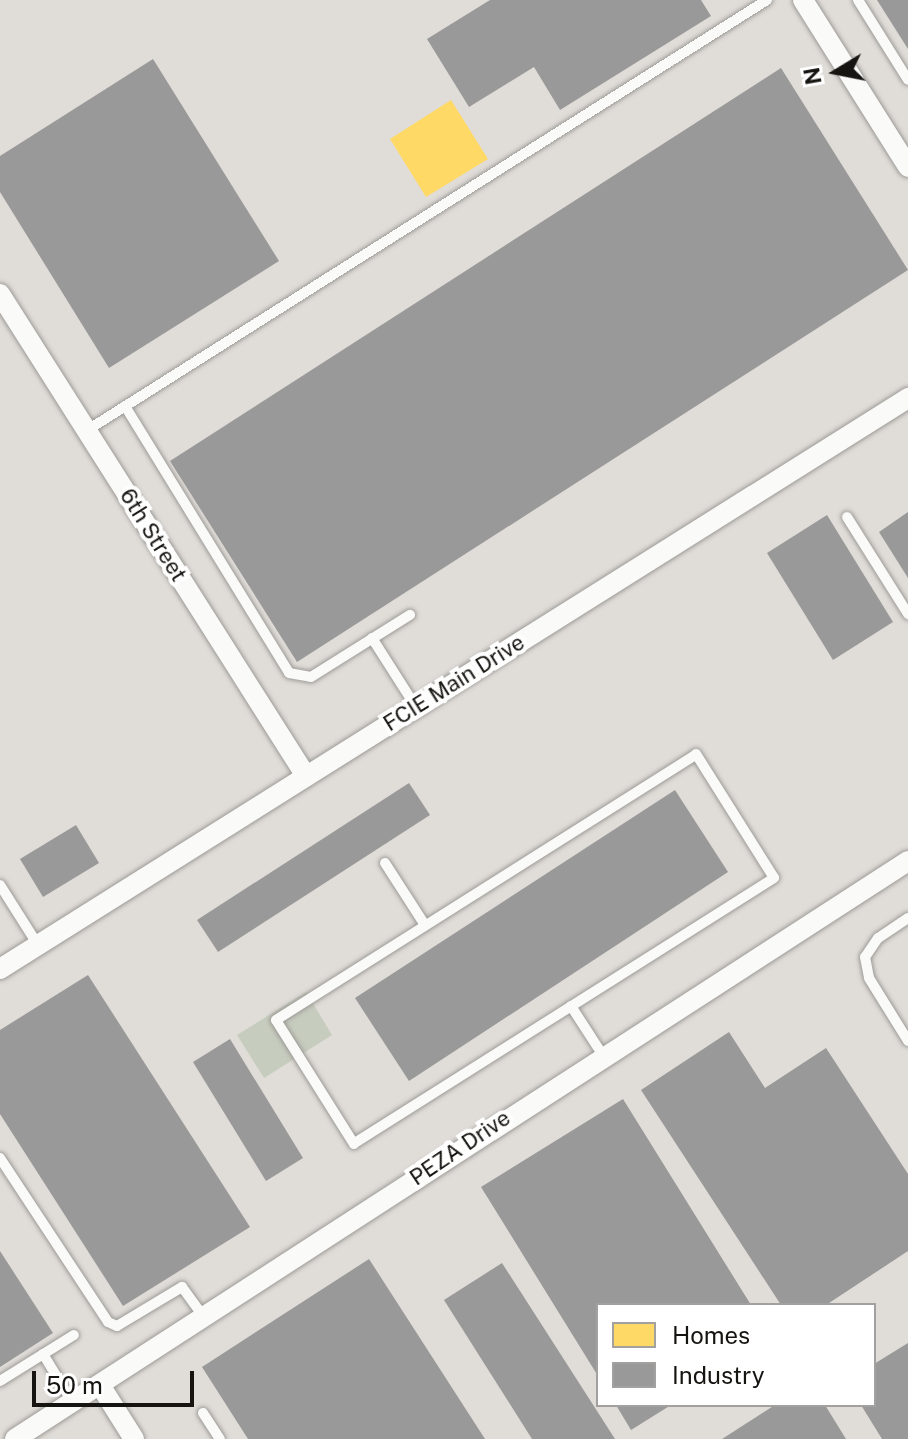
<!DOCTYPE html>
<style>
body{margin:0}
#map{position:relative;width:908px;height:1439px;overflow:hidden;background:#e0dcd8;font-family:"Public Sans",sans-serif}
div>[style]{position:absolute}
.green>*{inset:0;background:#c6ccbe}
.homes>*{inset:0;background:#ffd966}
.industry>*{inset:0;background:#999}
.roads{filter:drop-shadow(0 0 2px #9d9b97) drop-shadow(0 0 2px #9d9b97)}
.service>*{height:10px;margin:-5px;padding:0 5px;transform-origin:5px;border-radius:5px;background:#fafaf9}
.minor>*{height:20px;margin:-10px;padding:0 10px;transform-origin:10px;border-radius:10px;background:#fafaf9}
span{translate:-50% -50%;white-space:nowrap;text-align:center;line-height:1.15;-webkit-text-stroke:8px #fff;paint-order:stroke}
.street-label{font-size:22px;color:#161411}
.legend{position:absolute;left:596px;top:1303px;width:280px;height:104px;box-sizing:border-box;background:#fff;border:2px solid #a2a1a0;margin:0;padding:10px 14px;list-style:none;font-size:24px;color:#161411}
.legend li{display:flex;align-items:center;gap:16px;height:40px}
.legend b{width:40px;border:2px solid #a2a1a0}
.north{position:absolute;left:796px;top:32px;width:80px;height:80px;-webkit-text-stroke:6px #fff;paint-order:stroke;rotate:260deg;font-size:22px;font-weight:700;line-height:32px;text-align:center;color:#161411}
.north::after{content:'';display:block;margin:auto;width:28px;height:36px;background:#161411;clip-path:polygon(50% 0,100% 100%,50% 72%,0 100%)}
.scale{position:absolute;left:32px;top:1371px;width:162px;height:36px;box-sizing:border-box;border:4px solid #161411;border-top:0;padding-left:10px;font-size:24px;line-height:28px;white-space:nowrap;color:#161411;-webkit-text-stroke:6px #fff;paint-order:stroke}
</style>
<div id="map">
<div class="green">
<i style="clip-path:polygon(306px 992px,332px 1035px,264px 1078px,237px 1035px)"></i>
</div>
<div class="homes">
<i style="clip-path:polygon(451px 100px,488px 159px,426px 197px,390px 139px)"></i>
</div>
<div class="industry">
<i style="clip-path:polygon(490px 0,701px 0,711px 16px,560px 110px,534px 67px,469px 107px,427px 39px)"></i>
<i style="clip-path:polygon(877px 0,908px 0,908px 49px)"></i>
<i style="clip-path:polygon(153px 59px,279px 261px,109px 368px,0 192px,0 156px)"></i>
<i style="clip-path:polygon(781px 68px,908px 270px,297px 662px,170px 461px)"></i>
<i style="clip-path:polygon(908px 512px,908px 578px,879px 532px)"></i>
<i style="clip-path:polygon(827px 515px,893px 622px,833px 660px,767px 553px)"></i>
<i style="clip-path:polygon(409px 783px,430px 815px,218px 952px,197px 920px)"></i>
<i style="clip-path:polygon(675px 790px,728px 872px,409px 1081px,355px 998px)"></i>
<i style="clip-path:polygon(76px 825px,99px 863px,43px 897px,20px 859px)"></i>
<i style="clip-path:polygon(88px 975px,250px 1227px,123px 1306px,0 1114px,0 1030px)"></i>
<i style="clip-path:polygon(729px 1032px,765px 1088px,826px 1048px,908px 1174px,908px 1251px,826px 1305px,781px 1305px,641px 1090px)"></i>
<i style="clip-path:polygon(230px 1039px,303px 1158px,266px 1181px,193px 1062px)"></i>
<i style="clip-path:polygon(623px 1099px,751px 1305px,598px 1305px,598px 1376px,481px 1187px)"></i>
<i style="clip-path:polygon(0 1251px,53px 1333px,0 1367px)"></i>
<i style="clip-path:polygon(369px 1259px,485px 1439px,248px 1439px,202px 1367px)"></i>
<i style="clip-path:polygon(502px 1263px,615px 1439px,532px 1439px,444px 1300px)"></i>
<i style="clip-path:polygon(908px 1343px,908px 1439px,882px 1439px,861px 1405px,874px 1405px,874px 1364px)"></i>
<i style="clip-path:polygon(616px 1405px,671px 1405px,631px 1430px)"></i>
<i style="clip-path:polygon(775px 1405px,825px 1405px,846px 1439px,722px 1439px)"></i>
</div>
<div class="roads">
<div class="service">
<i style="left:858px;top:0;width:94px;rotate:58deg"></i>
<i style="left:125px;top:406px;width:313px;rotate:58.4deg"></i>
<i style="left:289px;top:673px;width:22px;rotate:10deg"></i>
<i style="left:311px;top:677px;width:117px;rotate:-32.1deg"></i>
<i style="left:86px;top:431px;width:806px;rotate:-32.33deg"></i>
<i style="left:847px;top:517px;width:115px;rotate:57.8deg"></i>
<i style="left:372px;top:638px;width:82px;rotate:57.5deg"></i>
<i style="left:696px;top:754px;width:146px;rotate:57.8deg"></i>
<i style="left:774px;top:878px;width:497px;rotate:147.7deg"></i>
<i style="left:354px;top:1144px;width:146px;rotate:-122.2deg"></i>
<i style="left:276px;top:1020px;width:497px;rotate:-32.3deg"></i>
<i style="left:385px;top:863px;width:74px;rotate:57.2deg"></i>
<i style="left:0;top:885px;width:71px;rotate:57.7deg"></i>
<i style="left:908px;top:918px;width:36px;rotate:146deg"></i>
<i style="left:878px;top:938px;width:23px;rotate:124deg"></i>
<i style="left:865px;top:957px;width:21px;rotate:79deg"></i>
<i style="left:869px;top:978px;width:74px;rotate:58.2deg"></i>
<i style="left:571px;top:1006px;width:57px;rotate:57.1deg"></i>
<i style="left:0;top:1158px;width:196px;rotate:56.6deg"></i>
<i style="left:108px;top:1322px;width:10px;rotate:24deg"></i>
<i style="left:117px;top:1326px;width:76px;rotate:-31deg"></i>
<i style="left:182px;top:1287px;width:37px;rotate:54deg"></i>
<i style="left:43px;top:1354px;width:57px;rotate:58.5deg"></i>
<i style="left:0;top:1381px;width:87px;rotate:-31.9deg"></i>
<i style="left:203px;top:1413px;width:31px;rotate:57deg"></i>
</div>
<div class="minor">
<i style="left:803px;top:0;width:197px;rotate:57.8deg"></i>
<i style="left:0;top:294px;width:571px;rotate:57.59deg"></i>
<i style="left:0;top:969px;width:1073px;rotate:-32.16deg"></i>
<i style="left:100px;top:1385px;width:64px;rotate:57.8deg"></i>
<i style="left:15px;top:1439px;width:1064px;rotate:-32.91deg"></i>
</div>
</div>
<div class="street-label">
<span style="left:153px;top:535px;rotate:58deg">6th Street</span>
<span style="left:454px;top:683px;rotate:-32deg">FCIE Main Drive</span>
<span style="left:460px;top:1148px;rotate:-34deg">PEZA Drive</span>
</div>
<ul class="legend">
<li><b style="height:22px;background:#ffd966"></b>Homes</li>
<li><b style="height:22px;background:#999"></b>Industry</li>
</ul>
<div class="north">N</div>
<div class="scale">50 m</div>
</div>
